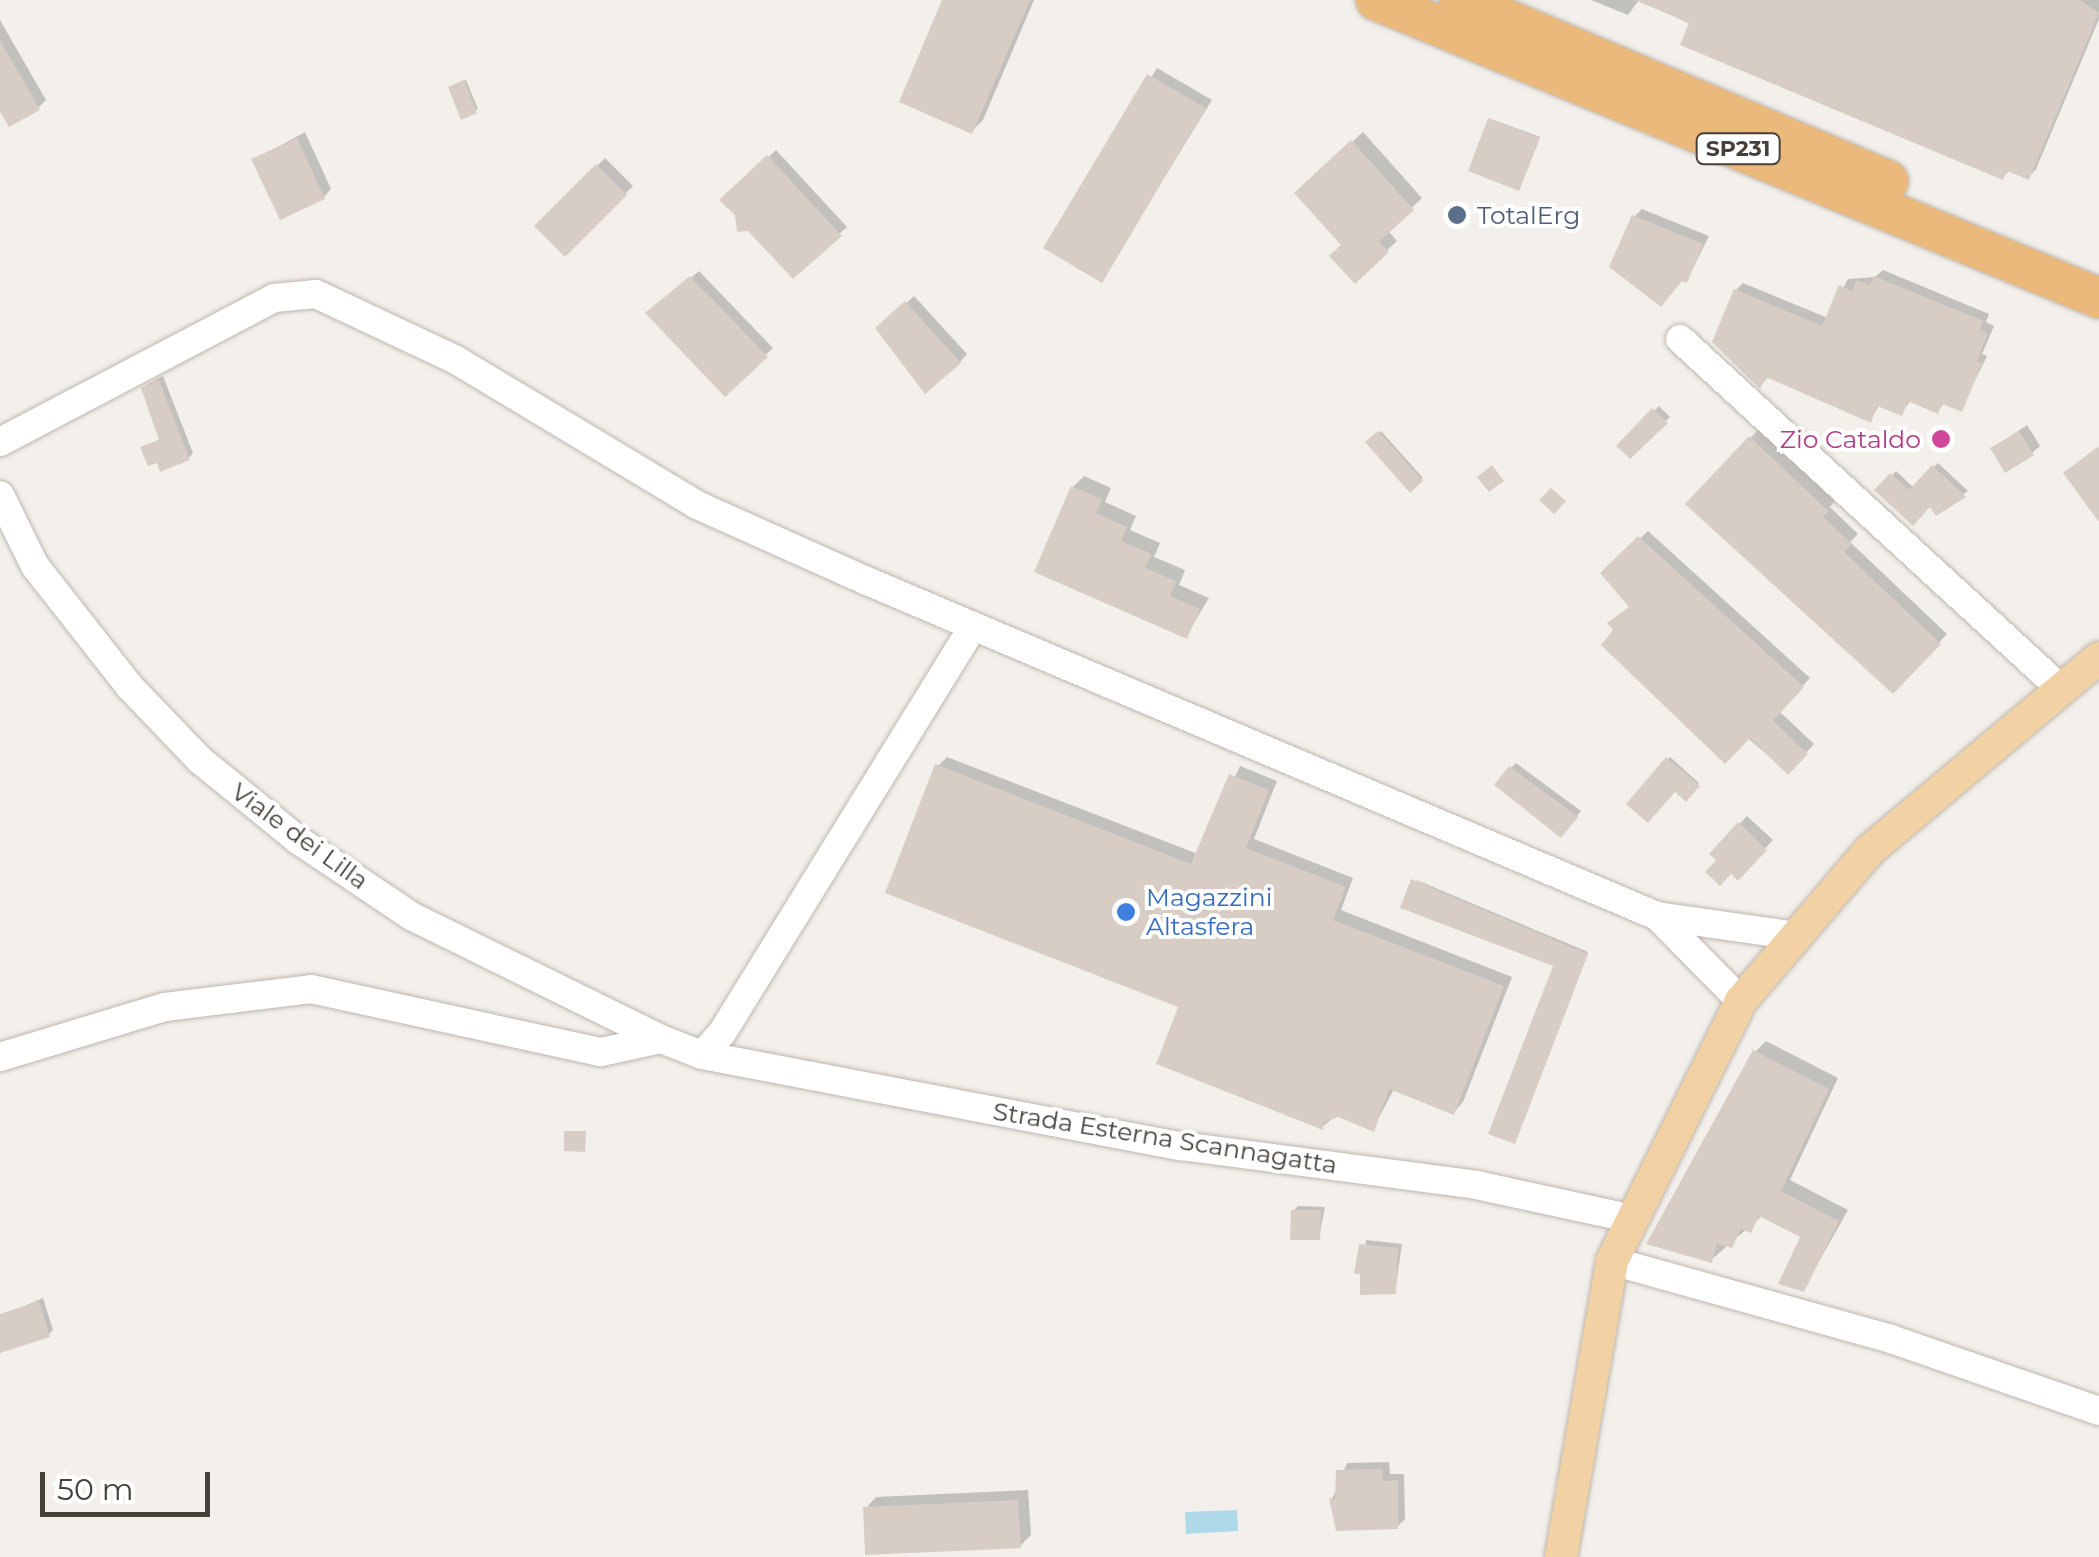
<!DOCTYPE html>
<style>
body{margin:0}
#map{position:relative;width:2099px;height:1557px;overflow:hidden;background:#f3f0eb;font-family:Montserrat,sans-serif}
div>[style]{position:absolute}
.water>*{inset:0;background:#afd8e8}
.shadow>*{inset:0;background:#0003}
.building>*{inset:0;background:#d7cdc5}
.roads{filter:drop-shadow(0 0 2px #beb6ae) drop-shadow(0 0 2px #beb6ae)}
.minor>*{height:28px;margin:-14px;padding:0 14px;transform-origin:14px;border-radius:14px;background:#fff}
.major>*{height:32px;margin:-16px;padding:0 16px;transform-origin:16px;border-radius:16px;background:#f2d2a5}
.highway>*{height:40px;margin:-20px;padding:0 20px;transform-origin:20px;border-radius:20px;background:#ecb97d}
.dots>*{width:28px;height:28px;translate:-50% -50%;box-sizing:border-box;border:5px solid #fff;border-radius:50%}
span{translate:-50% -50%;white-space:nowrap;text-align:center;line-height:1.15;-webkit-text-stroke:8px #fff;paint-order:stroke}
.shield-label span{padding:2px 8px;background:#fff;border:2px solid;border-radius:8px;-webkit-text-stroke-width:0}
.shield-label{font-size:22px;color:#47403a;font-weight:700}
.service-label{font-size:25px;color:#4e5e75}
.left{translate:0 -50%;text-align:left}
.hotel-label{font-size:25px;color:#b23c85}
.right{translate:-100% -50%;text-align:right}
.street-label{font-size:25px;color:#47403a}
.shop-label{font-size:25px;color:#366cbe}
.scale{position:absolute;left:40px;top:1472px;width:170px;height:45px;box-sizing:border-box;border:5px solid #47403a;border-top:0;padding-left:12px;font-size:30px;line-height:35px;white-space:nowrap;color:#47403a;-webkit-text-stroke:8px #fff;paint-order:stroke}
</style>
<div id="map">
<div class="water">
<i style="clip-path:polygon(1237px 1510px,1238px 1531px,1186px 1534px,1185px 1512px)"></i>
</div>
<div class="shadow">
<i style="clip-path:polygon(945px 0,1034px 0,983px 120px,972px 131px)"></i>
<i style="clip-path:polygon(1591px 0,1639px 0,1628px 15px)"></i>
<i style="clip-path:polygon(1641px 0,2099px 0,2099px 19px,2036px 169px,2029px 177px,2011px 169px,2003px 177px)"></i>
<i style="clip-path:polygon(0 20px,46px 100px,38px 108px,0 107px)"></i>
<i style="clip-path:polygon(1157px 68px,1212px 100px,1101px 280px,1047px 248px)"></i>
<i style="clip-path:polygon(466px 80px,478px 109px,462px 116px,452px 86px)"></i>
<i style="clip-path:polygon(1491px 119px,1540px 137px,1520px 187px)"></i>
<i style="clip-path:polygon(305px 132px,331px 189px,324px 197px,254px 160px)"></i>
<i style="clip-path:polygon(1363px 132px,1422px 198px,1388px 231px,1397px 241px,1355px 280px,1344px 244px,1307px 183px)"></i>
<i style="clip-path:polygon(776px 150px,847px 227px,793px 276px,723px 200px)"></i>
<i style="clip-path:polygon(605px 158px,633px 186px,565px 254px,537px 226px)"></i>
<i style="clip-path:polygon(1642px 209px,1709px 236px,1687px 280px,1634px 217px)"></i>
<i style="clip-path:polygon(1883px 270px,1989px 314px,1986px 322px,1994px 326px,1982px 354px,1987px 356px,1961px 409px,1945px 403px,1937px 411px,1911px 400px,1901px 413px,1880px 404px,1870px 420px,1769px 376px,1760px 386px,1736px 290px,1743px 283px,1828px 318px,1848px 279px,1875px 277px)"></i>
<i style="clip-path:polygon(699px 271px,773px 348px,726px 394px,648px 313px)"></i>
<i style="clip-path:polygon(914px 296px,967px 354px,960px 362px,878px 329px)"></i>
<i style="clip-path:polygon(163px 376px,193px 453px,189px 458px,158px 460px,143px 448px,161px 439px,148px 384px)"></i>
<i style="clip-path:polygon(1659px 406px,1670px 417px,1630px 455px,1620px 446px)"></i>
<i style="clip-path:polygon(2027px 425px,2040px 446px,2032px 453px,1993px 448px)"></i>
<i style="clip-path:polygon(1759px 429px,1835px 501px,1830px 507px,1858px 534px,1850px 542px,1947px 634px,1893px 691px,1688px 504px)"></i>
<i style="clip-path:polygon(1381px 431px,1423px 478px,1410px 489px,1368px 442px)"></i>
<i style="clip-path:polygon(1938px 463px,1968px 491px,1937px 513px,1931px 503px,1878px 490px,1896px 471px,1914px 488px)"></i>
<i style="clip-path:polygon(1084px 476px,1111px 488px,1105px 502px,1136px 516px,1130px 530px,1160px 543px,1154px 557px,1185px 570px,1179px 585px,1209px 598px,1186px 636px,1073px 487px)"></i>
<i style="clip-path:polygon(1648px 531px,1810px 678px,1779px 711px,1814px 744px,1788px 772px,1610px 623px,1631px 605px,1604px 573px)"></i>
<i style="clip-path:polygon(947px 757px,1198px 854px,1240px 766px,1277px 781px,1254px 839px,1353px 878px,1341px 910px,1512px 977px,1463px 1102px,1454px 1112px,1394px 1089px,1373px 1129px,1338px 1114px,1322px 1127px,1182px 1006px,938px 766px)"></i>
<i style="clip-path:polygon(1670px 757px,1699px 783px,1686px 798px,1675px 789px,1630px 803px)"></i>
<i style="clip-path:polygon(1516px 763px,1581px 811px,1566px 830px,1511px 768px)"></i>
<i style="clip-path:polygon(1747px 816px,1773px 840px,1738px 877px,1712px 853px)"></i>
<i style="clip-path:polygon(1414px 879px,1588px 952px,1516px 1140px,1556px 964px)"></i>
<i style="clip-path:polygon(1766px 1041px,1838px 1078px,1790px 1180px,1848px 1210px,1803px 1290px,1803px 1236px,1763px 1215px,1711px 1260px,1755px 1052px)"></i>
<i style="clip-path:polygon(1298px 1206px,1325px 1207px,1319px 1237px,1293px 1211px)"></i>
<i style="clip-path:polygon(1366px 1240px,1402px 1244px,1395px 1292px,1363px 1272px)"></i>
<i style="clip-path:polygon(43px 1298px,53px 1330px,49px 1334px,13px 1311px)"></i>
<i style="clip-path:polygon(1389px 1462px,1390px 1474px,1404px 1474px,1405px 1519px,1397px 1527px,1332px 1499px,1347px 1463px)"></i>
<i style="clip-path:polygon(1028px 1490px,1031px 1535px,1020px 1546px,866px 1508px,876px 1497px)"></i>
</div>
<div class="building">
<i style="clip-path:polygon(942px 0,1030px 0,972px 134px,899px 102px)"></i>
<i style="clip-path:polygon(1635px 0,2080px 0,2099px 13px,2029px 180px,2007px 171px,2003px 180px,1680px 45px,1689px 23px)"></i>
<i style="clip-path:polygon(0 40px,40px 110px,9px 127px,0 112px)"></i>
<i style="clip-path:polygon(1147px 74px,1206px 108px,1102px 283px,1043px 248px)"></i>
<i style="clip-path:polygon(464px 80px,477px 113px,461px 120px,448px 87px)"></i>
<i style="clip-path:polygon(1488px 118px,1540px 138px,1519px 191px,1468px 171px)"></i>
<i style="clip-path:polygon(297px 138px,325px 199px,280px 220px,251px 159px)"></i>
<i style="clip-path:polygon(1351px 140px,1414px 210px,1379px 242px,1389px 252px,1355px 284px,1329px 256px,1341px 245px,1294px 193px)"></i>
<i style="clip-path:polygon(767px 155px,842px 236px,793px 279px,748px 231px,737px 232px,735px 215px,719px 200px)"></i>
<i style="clip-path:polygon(596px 164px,627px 195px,565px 257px,534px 226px)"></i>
<i style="clip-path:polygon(1632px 215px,1703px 244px,1687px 283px,1682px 281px,1661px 307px,1609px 267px)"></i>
<i style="clip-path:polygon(690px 276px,768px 357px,725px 397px,645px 313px)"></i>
<i style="clip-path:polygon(1874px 276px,1983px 321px,1980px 330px,1988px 333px,1977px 361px,1982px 363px,1962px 412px,1942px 404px,1938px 414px,1908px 401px,1902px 416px,1877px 406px,1871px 423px,1766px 377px,1760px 389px,1712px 342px,1734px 289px,1822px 326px,1839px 285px,1852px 291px,1857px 280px,1870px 285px)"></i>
<i style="clip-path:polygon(905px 301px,961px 363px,925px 394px,875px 328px)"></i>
<i style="clip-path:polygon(158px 378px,190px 460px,160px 472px,157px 463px,148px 466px,140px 447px,159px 440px,141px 388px)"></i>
<i style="clip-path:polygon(1652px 408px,1668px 423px,1630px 459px,1616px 446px)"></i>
<i style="clip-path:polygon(1378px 431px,1423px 481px,1410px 493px,1365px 442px)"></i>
<i style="clip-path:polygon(2019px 431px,2034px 455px,2005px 473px,1990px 448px)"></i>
<i style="clip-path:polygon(1749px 436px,1828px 511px,1823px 517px,1852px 544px,1844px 552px,1941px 644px,1893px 694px,1685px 504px)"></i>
<i style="clip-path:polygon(2099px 446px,2099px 522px,2063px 473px)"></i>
<i style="clip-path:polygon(1492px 465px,1504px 481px,1489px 492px,1477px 477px)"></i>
<i style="clip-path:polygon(1932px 465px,1966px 497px,1936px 516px,1930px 507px,1913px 526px,1874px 490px,1890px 473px,1909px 490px)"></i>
<i style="clip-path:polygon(1071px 486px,1102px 499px,1096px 513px,1127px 527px,1121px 541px,1152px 554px,1145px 568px,1176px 581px,1170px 596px,1200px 609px,1187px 639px,1034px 572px)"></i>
<i style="clip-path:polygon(1551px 488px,1566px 501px,1554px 514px,1539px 500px)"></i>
<i style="clip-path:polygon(1638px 536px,1804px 687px,1773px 721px,1808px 754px,1788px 775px,1750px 738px,1725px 764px,1601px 645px,1613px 630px,1607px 623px,1629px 607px,1600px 573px)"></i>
<i style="clip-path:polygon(1666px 757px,1700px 786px,1686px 802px,1675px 792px,1648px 823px,1626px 804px)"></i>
<i style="clip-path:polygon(935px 764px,1191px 864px,1229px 774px,1269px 790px,1246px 848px,1346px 887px,1333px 920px,1504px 986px,1454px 1115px,1389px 1089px,1374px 1132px,1338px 1117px,1323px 1123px,1323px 1130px,1156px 1064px,1178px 1007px,885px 893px)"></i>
<i style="clip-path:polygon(1509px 766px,1578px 817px,1561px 838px,1494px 785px)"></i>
<i style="clip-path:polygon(1738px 822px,1767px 850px,1738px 881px,1731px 874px,1720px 886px,1705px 872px,1716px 860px,1709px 854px)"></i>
<i style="clip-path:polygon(1411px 879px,1588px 954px,1515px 1144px,1488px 1134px,1553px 966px,1400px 908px)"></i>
<i style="clip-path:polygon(1753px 1050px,1829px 1089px,1781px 1191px,1839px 1221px,1804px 1292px,1778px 1284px,1800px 1237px,1759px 1216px,1751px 1233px,1741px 1229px,1732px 1248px,1717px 1244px,1712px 1263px,1646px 1244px)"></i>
<i style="clip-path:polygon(564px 1131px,586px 1131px,585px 1152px,564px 1151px)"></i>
<i style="clip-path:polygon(1291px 1210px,1321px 1210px,1320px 1240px,1290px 1240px)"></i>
<i style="clip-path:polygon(1359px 1244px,1398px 1248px,1396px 1294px,1360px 1295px,1360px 1274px,1354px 1274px)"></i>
<i style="clip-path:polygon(39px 1301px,50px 1337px,0 1353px,0 1314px)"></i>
<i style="clip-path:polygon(1383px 1469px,1383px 1481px,1398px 1480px,1398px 1529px,1336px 1531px,1329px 1498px,1335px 1499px,1336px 1470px)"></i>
<i style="clip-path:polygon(1018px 1500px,1021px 1548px,865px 1555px,863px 1507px)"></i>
</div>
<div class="roads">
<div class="minor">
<i style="left:1680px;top:339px;width:516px;rotate:42.57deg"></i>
<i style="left:0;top:442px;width:310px;rotate:-27.7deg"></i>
<i style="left:274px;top:298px;width:42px;rotate:-5.4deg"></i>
<i style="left:316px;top:294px;width:155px;rotate:25.2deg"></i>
<i style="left:456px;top:360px;width:281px;rotate:31deg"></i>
<i style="left:697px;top:505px;width:186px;rotate:24.1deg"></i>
<i style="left:867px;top:581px;width:858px;rotate:22.98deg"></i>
<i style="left:1657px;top:916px;width:135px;rotate:8.1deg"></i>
<i style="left:0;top:495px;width:79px;rotate:63.8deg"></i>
<i style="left:35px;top:566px;width:154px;rotate:51.9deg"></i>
<i style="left:130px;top:687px;width:101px;rotate:46.2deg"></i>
<i style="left:200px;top:760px;width:127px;rotate:39.2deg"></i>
<i style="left:298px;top:840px;width:136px;rotate:33.9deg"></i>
<i style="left:411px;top:916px;width:279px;rotate:26.2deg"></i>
<i style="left:661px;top:1039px;width:44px;rotate:21.3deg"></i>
<i style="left:702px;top:1055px;width:488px;rotate:10.8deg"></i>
<i style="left:1181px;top:1146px;width:298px;rotate:7.5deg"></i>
<i style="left:1476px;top:1185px;width:157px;rotate:12.2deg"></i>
<i style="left:1657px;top:916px;width:120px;rotate:45.3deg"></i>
<i style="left:702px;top:1055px;width:30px;rotate:-48deg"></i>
<i style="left:722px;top:1033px;width:478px;rotate:-58.3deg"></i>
<i style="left:0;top:1057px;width:172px;rotate:-16.9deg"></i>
<i style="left:165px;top:1007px;width:147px;rotate:-7deg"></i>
<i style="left:311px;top:989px;width:297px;rotate:12.3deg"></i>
<i style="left:601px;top:1052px;width:61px;rotate:-12.2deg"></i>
<i style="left:1612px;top:1261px;width:290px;rotate:15.6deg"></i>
<i style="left:1891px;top:1339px;width:220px;rotate:19.1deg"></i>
</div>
<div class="major">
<i style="left:1561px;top:1557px;width:300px;rotate:-80.2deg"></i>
<i style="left:1612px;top:1261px;width:290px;rotate:-63.6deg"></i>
<i style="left:1741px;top:1001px;width:199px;rotate:-49.5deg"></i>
<i style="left:1870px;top:850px;width:299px;rotate:-40deg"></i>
</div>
<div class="highway">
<i style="left:1376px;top:0;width:782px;rotate:22.4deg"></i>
<i style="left:1460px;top:0;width:465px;rotate:22.9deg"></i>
</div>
</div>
<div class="dots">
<i style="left:1457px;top:215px;background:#5c6f8a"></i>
<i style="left:1941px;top:439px;background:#d1479c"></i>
<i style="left:1126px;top:912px;background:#3f7fe0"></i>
</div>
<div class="shield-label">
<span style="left:1738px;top:149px">SP231</span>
</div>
<div class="service-label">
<span class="left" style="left:1477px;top:215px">TotalErg</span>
</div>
<div class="hotel-label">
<span class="right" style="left:1921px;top:439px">Zio Cataldo</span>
</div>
<div class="street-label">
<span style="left:300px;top:836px;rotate:36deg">Viale dei Lilla</span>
<span style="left:1165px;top:1138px;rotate:9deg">Strada Esterna Scannagatta</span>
</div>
<div class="shop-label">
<span class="left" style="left:1146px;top:912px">Magazzini<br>Altasfera</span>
</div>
<div class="scale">50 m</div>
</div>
